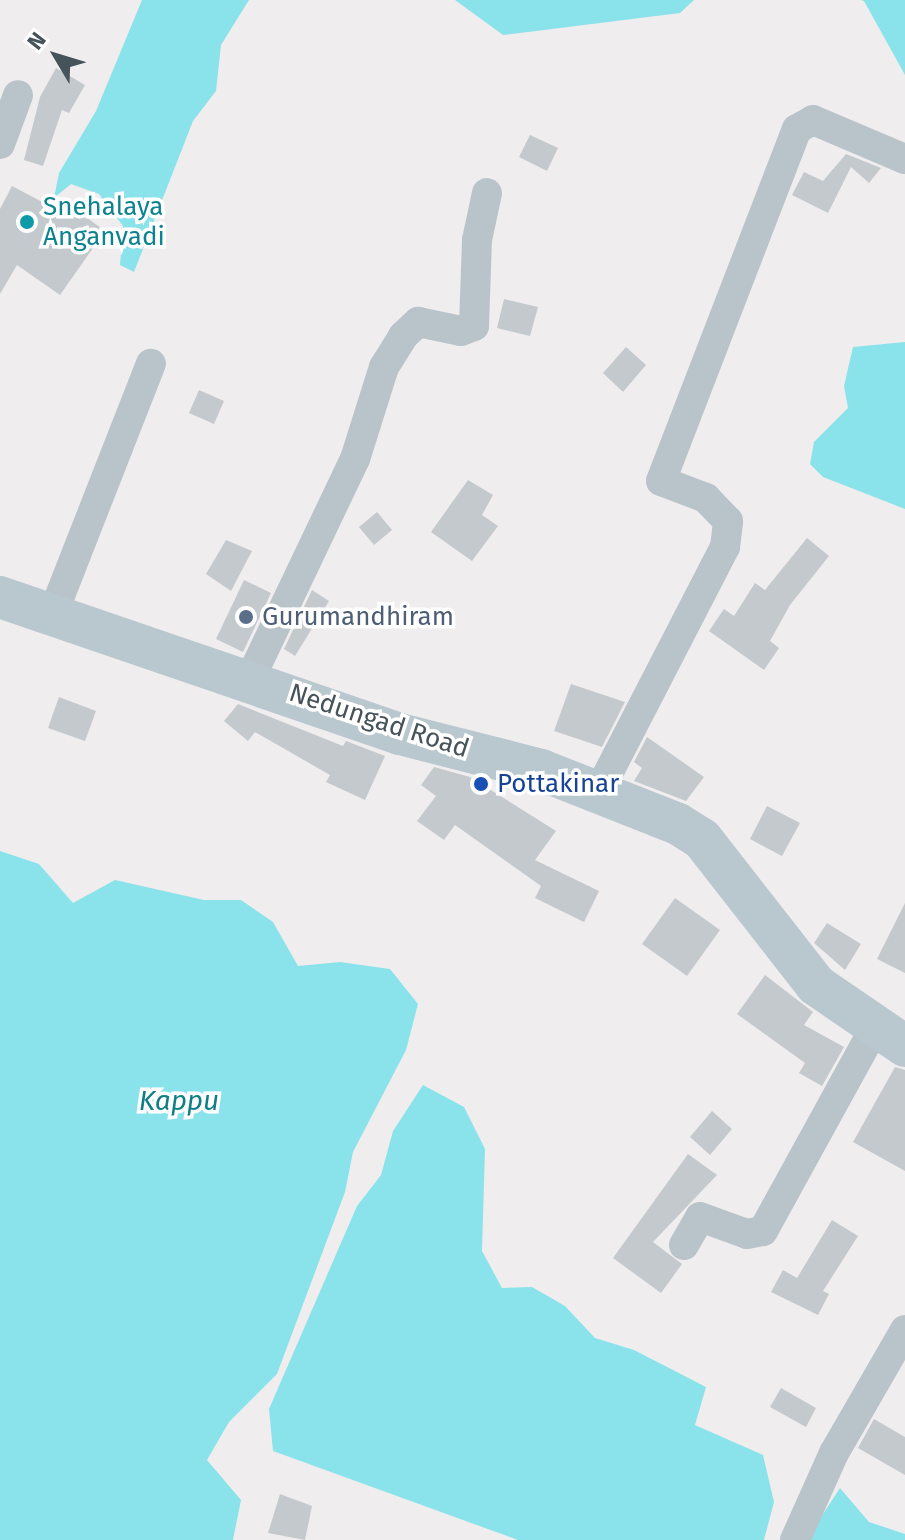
<!DOCTYPE html>
<style>
body{margin:0}
#map{position:relative;width:905px;height:1540px;overflow:hidden;background:#f0edee;font-family:"Fira Sans",sans-serif}
div>[style]{position:absolute}
.water>*{inset:0;background:#8ae3ea}
.building>*{inset:0;background:#c4c9cd}
.street>*{height:30px;margin:-15px;padding:0 15px;transform-origin:15px;border-radius:15px;background:#b9c4ca}
.secondary>*{height:42px;margin:-21px;padding:0 21px;transform-origin:21px;border-radius:21px;background:#b9c7cf}
.dots>*{width:22px;height:22px;translate:-50% -50%;box-sizing:border-box;border:4px solid #fff;border-radius:50%}
span{translate:-50% -50%;white-space:nowrap;text-align:center;line-height:1.15;-webkit-text-stroke:7px #fff;paint-order:stroke}
.culture-label{font-size:26px;color:#0d838f}
.left{translate:0 -50%;text-align:left}
.service-label{font-size:26px;color:#4e5e75}
.street-label{font-size:26px;color:#46535a}
.transit-label{font-size:26px;color:#164399}
.water-label{font-size:28px;color:#0f7e87;font-style:italic}
.north{position:absolute;left:16px;top:16px;width:80px;height:80px;-webkit-text-stroke:6px #fff;paint-order:stroke;rotate:308deg;font-size:22px;font-weight:700;line-height:32px;text-align:center;color:#46535a}
.north::after{content:'';display:block;margin:auto;width:28px;height:36px;background:#46535a;clip-path:polygon(50% 0,100% 100%,50% 72%,0 100%)}
</style>
<div id="map">
<div class="water">
<i style="clip-path:polygon(142px 0,249px 0,221px 45px,216px 91px,193px 121px,134px 272px,120px 265px,123px 226px,99px 194px,71px 184px,54px 198px,59px 173px,96px 111px)"></i>
<i style="clip-path:polygon(455px 0,694px 0,680px 13px,503px 35px)"></i>
<i style="clip-path:polygon(861px 0,905px 0,905px 75px,864px 1px)"></i>
<i style="clip-path:polygon(905px 342px,905px 509px,823px 477px,810px 464px,814px 442px,848px 408px,844px 386px,853px 347px)"></i>
<i style="clip-path:polygon(0 851px,39px 864px,73px 903px,115px 880px,204px 900px,241px 900px,273px 922px,298px 966px,340px 962px,390px 969px,418px 1004px,406px 1050px,353px 1152px,345px 1192px,277px 1374px,229px 1422px,207px 1460px,241px 1500px,233px 1540px,0 1540px)"></i>
<i style="clip-path:polygon(423px 1085px,464px 1107px,485px 1149px,482px 1251px,502px 1288px,532px 1287px,565px 1306px,595px 1338px,634px 1350px,706px 1387px,695px 1425px,763px 1455px,774px 1502px,764px 1540px,518px 1540px,273px 1451px,269px 1409px,357px 1206px,381px 1175px,393px 1131px)"></i>
<i style="clip-path:polygon(840px 1488px,869px 1522px,905px 1534px,905px 1540px,806px 1540px)"></i>
</div>
<div class="building">
<i style="clip-path:polygon(56px 68px,85px 85px,69px 113px,62px 110px,43px 166px,24px 160px,40px 97px)"></i>
<i style="clip-path:polygon(530px 135px,558px 148px,547px 171px,519px 157px)"></i>
<i style="clip-path:polygon(846px 154px,881px 168px,869px 183px,851px 167px,828px 213px,792px 195px,804px 172px,823px 181px)"></i>
<i style="clip-path:polygon(12px 186px,65px 214px,71px 206px,105px 231px,60px 295px,17px 265px,0 294px,0 209px)"></i>
<i style="clip-path:polygon(504px 299px,538px 307px,530px 336px,497px 328px)"></i>
<i style="clip-path:polygon(626px 347px,646px 365px,623px 392px,603px 373px)"></i>
<i style="clip-path:polygon(199px 390px,224px 401px,214px 424px,189px 413px)"></i>
<i style="clip-path:polygon(468px 480px,493px 495px,482px 515px,498px 526px,472px 561px,431px 532px)"></i>
<i style="clip-path:polygon(377px 512px,392px 530px,374px 545px,359px 527px)"></i>
<i style="clip-path:polygon(807px 538px,829px 556px,790px 605px,770px 641px,779px 648px,764px 670px,709px 631px,724px 609px,734px 616px,755px 583px,765px 590px)"></i>
<i style="clip-path:polygon(226px 540px,252px 551px,231px 591px,206px 574px)"></i>
<i style="clip-path:polygon(244px 580px,271px 593px,243px 652px,216px 639px)"></i>
<i style="clip-path:polygon(312px 590px,329px 601px,295px 656px,284px 649px)"></i>
<i style="clip-path:polygon(571px 684px,625px 702px,602px 747px,554px 731px)"></i>
<i style="clip-path:polygon(59px 697px,96px 711px,85px 741px,48px 728px)"></i>
<i style="clip-path:polygon(238px 704px,343px 746px,346px 741px,385px 756px,365px 800px,326px 782px,330px 775px,255px 732px,248px 741px,224px 721px)"></i>
<i style="clip-path:polygon(647px 737px,704px 777px,686px 801px,634px 781px,642px 768px,634px 762px)"></i>
<i style="clip-path:polygon(434px 767px,470px 777px,556px 831px,535px 860px,599px 891px,584px 922px,535px 898px,541px 886px,455px 825px,444px 840px,417px 821px,436px 796px,421px 785px)"></i>
<i style="clip-path:polygon(767px 806px,800px 823px,782px 856px,750px 839px)"></i>
<i style="clip-path:polygon(675px 898px,720px 930px,687px 976px,642px 944px)"></i>
<i style="clip-path:polygon(905px 903px,905px 973px,877px 959px)"></i>
<i style="clip-path:polygon(827px 923px,861px 944px,845px 970px,814px 943px)"></i>
<i style="clip-path:polygon(765px 975px,813px 1012px,804px 1025px,844px 1047px,822px 1086px,799px 1073px,805px 1063px,737px 1014px)"></i>
<i style="clip-path:polygon(895px 1067px,905px 1070px,905px 1171px,853px 1142px)"></i>
<i style="clip-path:polygon(712px 1111px,732px 1129px,710px 1155px,690px 1137px)"></i>
<i style="clip-path:polygon(688px 1154px,717px 1175px,653px 1242px,682px 1264px,661px 1293px,613px 1258px)"></i>
<i style="clip-path:polygon(832px 1220px,858px 1236px,823px 1291px,829px 1294px,818px 1315px,771px 1292px,783px 1270px,797px 1278px)"></i>
<i style="clip-path:polygon(781px 1388px,816px 1408px,806px 1427px,770px 1407px)"></i>
<i style="clip-path:polygon(874px 1419px,905px 1437px,905px 1475px,858px 1448px)"></i>
<i style="clip-path:polygon(280px 1494px,312px 1506px,305px 1540px,268px 1533px)"></i>
</div>
<div class="street">
<i style="left:0;top:144px;width:52px;rotate:-69.8deg"></i>
<i style="left:52px;top:616px;width:271px;rotate:-68.6deg"></i>
<i style="left:250px;top:679px;width:244px;rotate:-64.5deg"></i>
<i style="left:355px;top:459px;width:96px;rotate:-72.5deg"></i>
<i style="left:384px;top:367px;width:36px;rotate:-58deg"></i>
<i style="left:403px;top:336px;width:21px;rotate:-43deg"></i>
<i style="left:418px;top:322px;width:44px;rotate:11.8deg"></i>
<i style="left:461px;top:331px;width:14px;rotate:-21deg"></i>
<i style="left:474px;top:326px;width:86px;rotate:-88deg"></i>
<i style="left:477px;top:240px;width:48px;rotate:-78deg"></i>
<i style="left:599px;top:791px;width:275px;rotate:-62.7deg"></i>
<i style="left:725px;top:547px;width:26px;rotate:-83deg"></i>
<i style="left:728px;top:521px;width:32px;rotate:-134deg"></i>
<i style="left:706px;top:498px;width:48px;rotate:-159.3deg"></i>
<i style="left:661px;top:481px;width:377px;rotate:-68.9deg"></i>
<i style="left:797px;top:129px;width:18px;rotate:-29deg"></i>
<i style="left:813px;top:120px;width:100px;rotate:23deg"></i>
<i style="left:684px;top:1245px;width:32px;rotate:-60deg"></i>
<i style="left:700px;top:1217px;width:50px;rotate:19.9deg"></i>
<i style="left:747px;top:1234px;width:16px;rotate:-11deg"></i>
<i style="left:763px;top:1231px;width:230px;rotate:-61.2deg"></i>
<i style="left:795px;top:1540px;width:95px;rotate:-65.9deg"></i>
<i style="left:834px;top:1453px;width:142px;rotate:-60deg"></i>
</div>
<div class="secondary">
<i style="left:0;top:597px;width:423px;rotate:18.9deg"></i>
<i style="left:400px;top:734px;width:146px;rotate:14.3deg"></i>
<i style="left:541px;top:770px;width:147px;rotate:21.5deg"></i>
<i style="left:678px;top:824px;width:28px;rotate:32deg"></i>
<i style="left:702px;top:839px;width:185px;rotate:52deg"></i>
<i style="left:816px;top:985px;width:108px;rotate:34.4deg"></i>
</div>
<div class="dots">
<i style="left:27px;top:222px;background:#0f9aa8"></i>
<i style="left:246px;top:617px;background:#5c6f8a"></i>
<i style="left:481px;top:784px;background:#1a4fb4"></i>
</div>
<div class="culture-label">
<span class="left" style="left:43px;top:222px">Snehalaya<br>Anganvadi</span>
</div>
<div class="service-label">
<span class="left" style="left:262px;top:617px">Gurumandhiram</span>
</div>
<div class="street-label">
<span style="left:379px;top:721px;rotate:18deg">Nedungad Road</span>
</div>
<div class="transit-label">
<span class="left" style="left:497px;top:784px">Pottakinar</span>
</div>
<div class="water-label">
<span style="left:179px;top:1101px">Kappu</span>
</div>
<div class="north">N</div>
</div>
